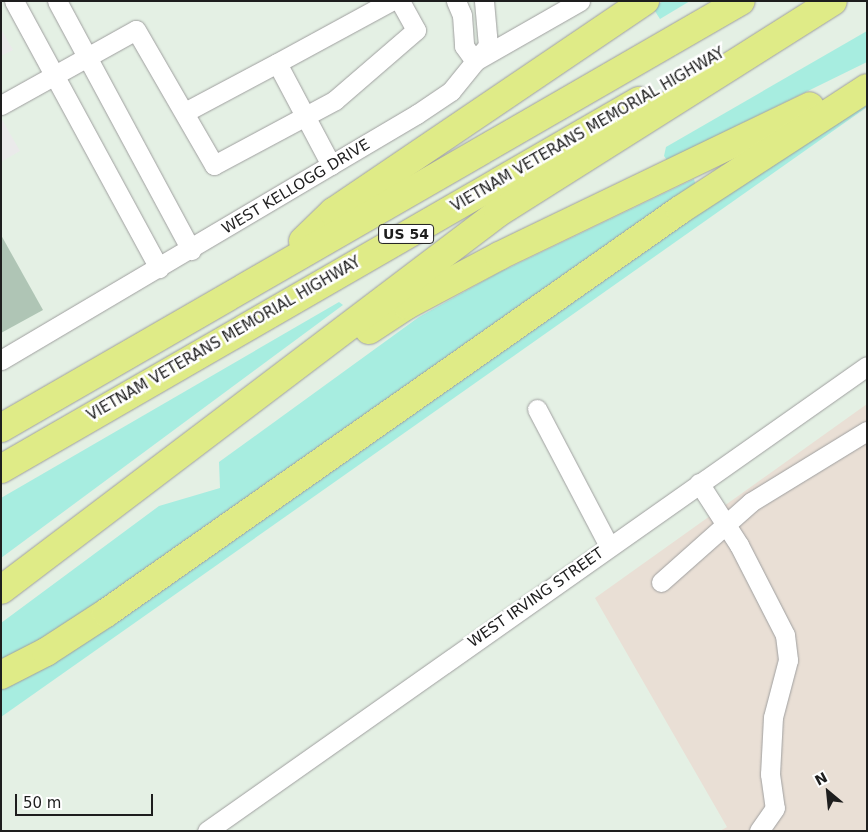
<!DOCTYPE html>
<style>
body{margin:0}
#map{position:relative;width:868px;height:832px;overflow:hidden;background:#e4f0e4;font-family:"DejaVu Sans",sans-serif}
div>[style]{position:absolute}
.industrial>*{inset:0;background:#e9dfd5}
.construction>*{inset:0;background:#afc5b5}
.grass>*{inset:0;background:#a7ede0}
.parking>*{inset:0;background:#eaeaea}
.roads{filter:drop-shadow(0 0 1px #9f9f9f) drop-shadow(0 0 1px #9f9f9f)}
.minor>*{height:19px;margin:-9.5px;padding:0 9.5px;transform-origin:9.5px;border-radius:9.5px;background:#fff}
.highway>*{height:28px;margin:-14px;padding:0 14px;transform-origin:14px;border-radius:14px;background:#dfeb87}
span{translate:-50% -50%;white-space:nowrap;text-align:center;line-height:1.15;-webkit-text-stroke:5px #fff;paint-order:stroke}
.shield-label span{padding:1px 4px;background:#fff;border:1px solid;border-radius:4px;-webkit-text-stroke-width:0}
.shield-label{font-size:14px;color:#1e1e1e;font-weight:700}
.street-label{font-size:15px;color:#1e1e1e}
.frame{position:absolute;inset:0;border:2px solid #1e1e1e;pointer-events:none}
.north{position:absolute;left:803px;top:767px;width:50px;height:50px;-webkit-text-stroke:4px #fff;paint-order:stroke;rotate:332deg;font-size:14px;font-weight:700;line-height:20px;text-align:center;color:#1e1e1e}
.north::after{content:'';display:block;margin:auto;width:18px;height:22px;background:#1e1e1e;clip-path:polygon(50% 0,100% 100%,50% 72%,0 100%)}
.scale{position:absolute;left:15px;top:794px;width:138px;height:22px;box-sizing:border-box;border:2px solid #1e1e1e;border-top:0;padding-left:6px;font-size:15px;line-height:18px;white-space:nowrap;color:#1e1e1e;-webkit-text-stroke:4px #fff;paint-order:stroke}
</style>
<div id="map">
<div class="industrial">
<i style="clip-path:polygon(867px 404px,867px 831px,720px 831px,727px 827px,595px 598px)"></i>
</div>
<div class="construction">
<i style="clip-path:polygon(1px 235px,43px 310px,1px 333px)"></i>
</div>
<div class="grass">
<i style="clip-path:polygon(663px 1px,690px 1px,660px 19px,653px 8px)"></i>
<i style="clip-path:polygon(867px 31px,867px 62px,667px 160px,664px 156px,666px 147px)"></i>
<i style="clip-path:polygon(867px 101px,867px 107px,1px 717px,1px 688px,784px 152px)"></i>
<i style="clip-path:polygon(694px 179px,696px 186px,123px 587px,37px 643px,1px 661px,1px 623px,159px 506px,220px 488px,219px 462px,419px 317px,498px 273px)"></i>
<i style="clip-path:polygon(339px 302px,343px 305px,1px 558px,1px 498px)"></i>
</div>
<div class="parking">
<i style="clip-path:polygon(1px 29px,13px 50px,1px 56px)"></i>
<i style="clip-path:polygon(1px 118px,20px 151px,1px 162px)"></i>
</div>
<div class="roads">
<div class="minor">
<i style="left:14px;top:1px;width:304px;rotate:61.5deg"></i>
<i style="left:57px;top:1px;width:283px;rotate:61.7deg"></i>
<i style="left:456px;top:1px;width:15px;rotate:67deg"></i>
<i style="left:462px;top:15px;width:31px;rotate:86deg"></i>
<i style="left:464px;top:46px;width:19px;rotate:54deg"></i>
<i style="left:477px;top:58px;width:16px;rotate:-47deg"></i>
<i style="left:488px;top:46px;width:45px;rotate:-95.1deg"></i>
<i style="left:1px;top:105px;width:154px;rotate:-29.1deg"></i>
<i style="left:136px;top:30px;width:156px;rotate:60deg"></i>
<i style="left:214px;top:165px;width:137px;rotate:-28.2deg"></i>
<i style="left:335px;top:100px;width:107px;rotate:-40.8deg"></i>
<i style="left:416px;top:30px;width:33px;rotate:-119deg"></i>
<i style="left:185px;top:112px;width:104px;rotate:-28deg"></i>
<i style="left:331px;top:165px;width:115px;rotate:-117.9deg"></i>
<i style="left:277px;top:63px;width:130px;rotate:-28.5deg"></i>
<i style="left:1px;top:360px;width:483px;rotate:-30.6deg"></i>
<i style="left:417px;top:114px;width:41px;rotate:-34.1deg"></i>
<i style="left:451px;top:91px;width:38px;rotate:-51deg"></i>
<i style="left:475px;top:61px;width:121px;rotate:-29.7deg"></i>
<i style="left:537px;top:409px;width:155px;rotate:62.3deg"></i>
<i style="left:699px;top:483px;width:74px;rotate:57.2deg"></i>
<i style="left:739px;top:545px;width:101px;rotate:62.9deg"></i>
<i style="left:785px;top:635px;width:25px;rotate:83deg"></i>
<i style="left:788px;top:660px;width:59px;rotate:104.7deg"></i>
<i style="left:773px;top:717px;width:57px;rotate:93deg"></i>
<i style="left:770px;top:774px;width:34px;rotate:82deg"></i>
<i style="left:775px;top:808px;width:28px;rotate:125deg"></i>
<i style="left:661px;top:582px;width:120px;rotate:-41.6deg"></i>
<i style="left:751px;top:502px;width:136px;rotate:-31.5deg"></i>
<i style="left:207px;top:831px;width:807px;rotate:-35.17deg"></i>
</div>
<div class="highway">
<i style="left:303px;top:241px;width:42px;rotate:-44deg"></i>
<i style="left:333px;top:212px;width:377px;rotate:-34.1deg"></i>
<i style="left:369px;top:330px;width:45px;rotate:-33.3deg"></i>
<i style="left:407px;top:305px;width:104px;rotate:-28deg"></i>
<i style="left:499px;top:256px;width:345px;rotate:-25.7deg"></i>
<i style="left:1px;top:428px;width:854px;rotate:-29.99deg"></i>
<i style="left:1px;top:469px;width:737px;rotate:-29.98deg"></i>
<i style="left:1px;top:590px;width:624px;rotate:-37.18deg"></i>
<i style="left:498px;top:213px;width:396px;rotate:-32.3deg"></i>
<i style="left:1px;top:675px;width:51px;rotate:-27.1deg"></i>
<i style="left:46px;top:652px;width:72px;rotate:-33deg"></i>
<i style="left:106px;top:613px;width:701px;rotate:-35.07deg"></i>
<i style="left:680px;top:210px;width:223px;rotate:-33.1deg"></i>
</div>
</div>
<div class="shield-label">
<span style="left:406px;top:234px">US 54</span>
</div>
<div class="street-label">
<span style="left:588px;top:130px;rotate:-30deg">VIETNAM VETERANS MEMORIAL HIGHWAY</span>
<span style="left:296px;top:187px;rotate:-31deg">WEST KELLOGG DRIVE</span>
<span style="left:224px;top:339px;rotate:-30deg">VIETNAM VETERANS MEMORIAL HIGHWAY</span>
<span style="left:536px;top:598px;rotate:-35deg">WEST IRVING STREET</span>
</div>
<div class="frame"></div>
<div class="north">N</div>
<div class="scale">50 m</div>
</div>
